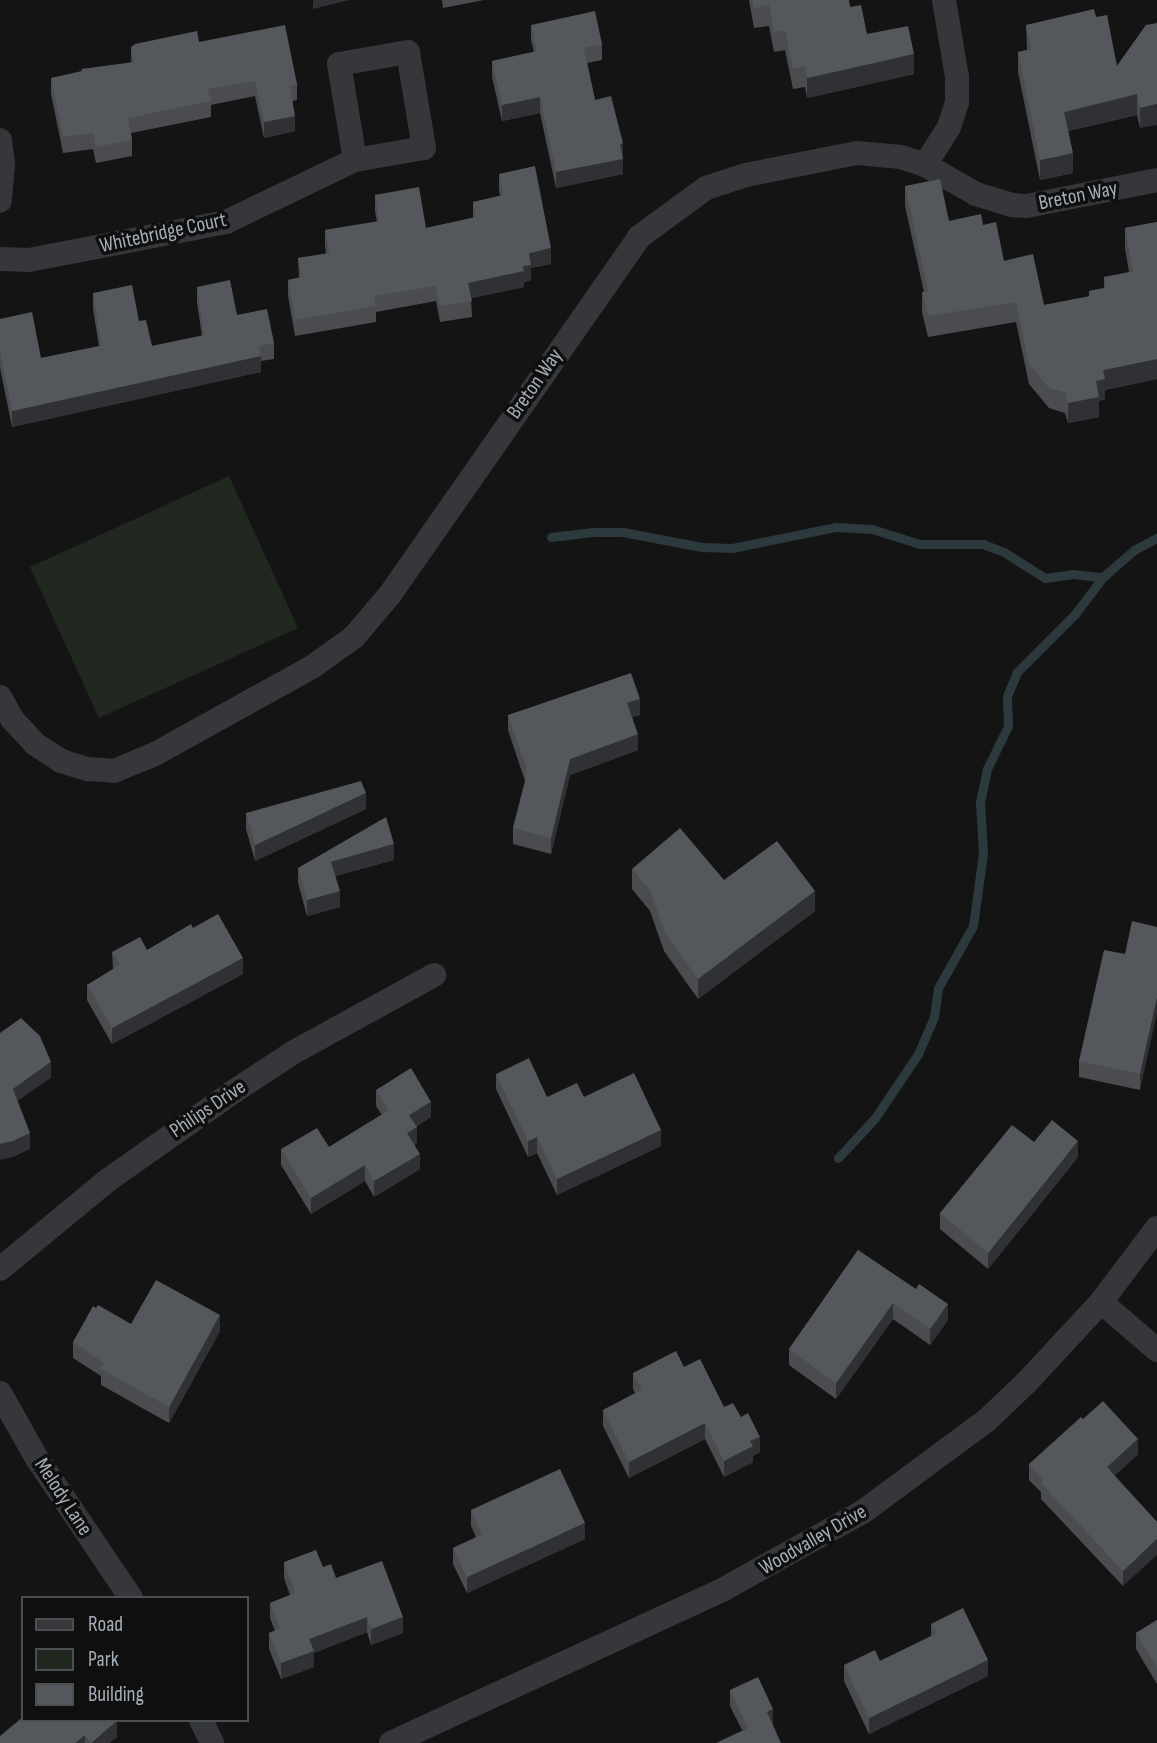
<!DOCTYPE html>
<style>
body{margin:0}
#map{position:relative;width:1157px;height:1743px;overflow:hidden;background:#141415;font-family:"Sofia Sans Condensed",sans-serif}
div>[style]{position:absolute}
.green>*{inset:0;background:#212820}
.stream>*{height:9px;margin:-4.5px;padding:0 4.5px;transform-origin:4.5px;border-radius:4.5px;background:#2d3a3d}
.minor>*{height:24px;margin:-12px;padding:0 12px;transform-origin:12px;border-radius:12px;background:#35373a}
.wall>*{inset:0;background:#4a4c50}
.shaded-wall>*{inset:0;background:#303134}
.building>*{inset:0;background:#54575b}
span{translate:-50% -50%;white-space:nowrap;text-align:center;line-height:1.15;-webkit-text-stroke:7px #0f0f10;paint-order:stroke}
.street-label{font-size:21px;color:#a6aeb5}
.legend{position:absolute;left:21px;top:1596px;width:228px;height:126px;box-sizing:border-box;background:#0f0f10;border:2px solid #4b4f52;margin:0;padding:9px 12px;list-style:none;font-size:21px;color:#a6aeb5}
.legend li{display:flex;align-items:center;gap:14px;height:35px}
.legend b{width:35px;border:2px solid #4b4f52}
</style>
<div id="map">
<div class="green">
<i style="clip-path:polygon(229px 476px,298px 628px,99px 718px,30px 567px)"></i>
</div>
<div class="stream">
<i style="left:551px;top:537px;width:42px;rotate:-6.8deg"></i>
<i style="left:593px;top:532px;width:30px"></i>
<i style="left:623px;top:532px;width:80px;rotate:10.8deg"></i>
<i style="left:702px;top:547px;width:30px;rotate:2deg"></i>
<i style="left:732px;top:548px;width:105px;rotate:-11.5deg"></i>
<i style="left:835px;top:527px;width:37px;rotate:3deg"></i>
<i style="left:872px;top:529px;width:50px;rotate:17.4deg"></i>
<i style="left:920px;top:544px;width:63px"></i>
<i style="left:983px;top:544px;width:22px;rotate:21deg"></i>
<i style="left:1004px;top:552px;width:49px;rotate:32.4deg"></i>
<i style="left:1045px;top:578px;width:27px;rotate:-8deg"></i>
<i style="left:1072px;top:574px;width:31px;rotate:6deg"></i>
<i style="left:838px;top:1158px;width:54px;rotate:-47.2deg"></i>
<i style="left:875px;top:1118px;width:77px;rotate:-56.1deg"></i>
<i style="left:918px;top:1054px;width:40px;rotate:-66.6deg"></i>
<i style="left:934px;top:1017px;width:29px;rotate:-82deg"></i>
<i style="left:938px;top:988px;width:71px;rotate:-60.6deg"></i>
<i style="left:973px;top:926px;width:74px;rotate:-82.2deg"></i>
<i style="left:983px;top:853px;width:51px;rotate:-93.4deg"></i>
<i style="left:980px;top:802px;width:34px;rotate:-78deg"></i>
<i style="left:987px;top:769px;width:48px;rotate:-64deg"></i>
<i style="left:1008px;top:726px;width:30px;rotate:-92deg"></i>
<i style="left:1007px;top:696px;width:26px;rotate:-67deg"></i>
<i style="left:1017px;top:672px;width:82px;rotate:-45deg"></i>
<i style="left:1075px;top:614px;width:46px;rotate:-52.9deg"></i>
<i style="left:1103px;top:577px;width:41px;rotate:-41.1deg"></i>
<i style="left:1134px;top:550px;width:26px;rotate:-28deg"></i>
</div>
<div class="minor">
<i style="left:0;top:140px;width:24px;rotate:83deg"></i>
<i style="left:3px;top:164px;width:37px;rotate:95deg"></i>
<i style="left:925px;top:165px;width:45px;rotate:-57.7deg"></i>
<i style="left:949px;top:127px;width:26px;rotate:-72deg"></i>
<i style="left:957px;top:102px;width:25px;rotate:-90deg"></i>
<i style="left:957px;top:77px;width:78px;rotate:-99.6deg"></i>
<i style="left:0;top:259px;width:29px;rotate:2deg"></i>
<i style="left:29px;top:260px;width:201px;rotate:-10.9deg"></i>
<i style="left:226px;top:222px;width:143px;rotate:-25.7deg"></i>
<i style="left:355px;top:160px;width:70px;rotate:-9.9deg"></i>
<i style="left:424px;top:148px;width:97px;rotate:-99.5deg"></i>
<i style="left:408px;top:52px;width:70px;rotate:170.1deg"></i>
<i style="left:339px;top:64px;width:97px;rotate:80.5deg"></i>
<i style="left:0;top:697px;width:25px;rotate:61deg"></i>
<i style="left:12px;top:719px;width:34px;rotate:47deg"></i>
<i style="left:35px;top:744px;width:31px;rotate:33deg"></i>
<i style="left:61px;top:761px;width:28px;rotate:17deg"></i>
<i style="left:88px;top:769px;width:26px;rotate:4deg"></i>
<i style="left:114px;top:771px;width:44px;rotate:-22.5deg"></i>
<i style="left:155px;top:754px;width:179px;rotate:-29deg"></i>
<i style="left:312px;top:667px;width:52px;rotate:-35.5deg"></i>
<i style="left:354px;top:637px;width:57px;rotate:-49.9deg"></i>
<i style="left:391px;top:593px;width:434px;rotate:-55.1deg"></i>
<i style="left:639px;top:237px;width:83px;rotate:-36.2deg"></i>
<i style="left:706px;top:188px;width:42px;rotate:-18deg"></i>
<i style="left:746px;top:175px;width:113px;rotate:-11.2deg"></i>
<i style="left:857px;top:153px;width:44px;rotate:5.2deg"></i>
<i style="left:901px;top:157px;width:25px;rotate:18deg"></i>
<i style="left:925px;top:165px;width:59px;rotate:29.6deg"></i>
<i style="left:976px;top:194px;width:37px;rotate:17deg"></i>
<i style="left:1011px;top:205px;width:16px;rotate:4deg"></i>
<i style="left:1027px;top:206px;width:133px;rotate:-11.3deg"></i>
<i style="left:0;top:1269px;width:140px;rotate:-39.5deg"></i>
<i style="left:108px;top:1180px;width:153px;rotate:-35.1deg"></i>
<i style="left:233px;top:1092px;width:73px;rotate:-33.3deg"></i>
<i style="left:294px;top:1052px;width:160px;rotate:-28.8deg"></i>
<i style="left:1101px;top:1302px;width:74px;rotate:40.6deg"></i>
<i style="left:0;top:1393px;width:73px;rotate:60.6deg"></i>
<i style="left:36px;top:1457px;width:170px;rotate:56deg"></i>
<i style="left:201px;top:1720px;width:25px;rotate:64deg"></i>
<i style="left:391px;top:1743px;width:367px;rotate:-24.8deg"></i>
<i style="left:724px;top:1589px;width:160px;rotate:-29.1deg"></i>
<i style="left:864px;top:1511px;width:153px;rotate:-36.5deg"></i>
<i style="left:987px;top:1420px;width:54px;rotate:-43.5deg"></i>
<i style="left:1026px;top:1383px;width:110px;rotate:-47.2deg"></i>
<i style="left:1101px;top:1302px;width:93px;rotate:-52.9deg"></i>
</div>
<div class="wall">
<i style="clip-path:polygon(442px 0,484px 0,443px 8px)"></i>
<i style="clip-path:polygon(749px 0,849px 0,850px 7px,867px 34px,914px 74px,807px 98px,805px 87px,793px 89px,785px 50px,774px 52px,769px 26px,754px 28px)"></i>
<i style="clip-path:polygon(1096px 17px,1117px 66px,1146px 25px,1140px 128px,1137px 115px,1068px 131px,1073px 173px,1040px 180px,1018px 72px,1018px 52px,1027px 50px,1026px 25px)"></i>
<i style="clip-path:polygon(531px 25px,602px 44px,602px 60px,587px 63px,595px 100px,623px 143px,623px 174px,556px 188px,540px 113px,502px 121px,492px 77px,492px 61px,534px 52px,531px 40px)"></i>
<i style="clip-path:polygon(199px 42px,297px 84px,297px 100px,292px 101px,295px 131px,264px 138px,255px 96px,211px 105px,211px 117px,131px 133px,132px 140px,132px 156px,96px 163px,93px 149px,63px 153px,51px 94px,51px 78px,131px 63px,131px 47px)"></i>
<i style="clip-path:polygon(499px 174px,551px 264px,531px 268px,531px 280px,524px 282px,524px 287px,471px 298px,472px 317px,440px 322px,436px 301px,376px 312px,376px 322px,295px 336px,288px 296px,288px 280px,299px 278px,298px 258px,326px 254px,325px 246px,325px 230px,377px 222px,375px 211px,375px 195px,426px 228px,473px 218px,473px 202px,500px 196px,499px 190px)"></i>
<i style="clip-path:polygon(905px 186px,949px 221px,983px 225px,1004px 261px,1044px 305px,1089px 297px,1089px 291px,1104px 288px,1104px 277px,1129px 272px,1125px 248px,1125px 228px,1157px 222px,1157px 379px,1105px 390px,1105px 399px,1099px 401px,1099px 417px,1068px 423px,1065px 413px,1049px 408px,1029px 384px,1016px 322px,928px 337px,922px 312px,922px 292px,924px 292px,905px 206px)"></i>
<i style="clip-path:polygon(197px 287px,237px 315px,274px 343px,274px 359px,261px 361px,261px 372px,12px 427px,0 368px,0 319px,41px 358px,99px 346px,93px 309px,93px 293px,139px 321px,152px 346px,202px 336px,197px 303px)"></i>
<i style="clip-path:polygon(508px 715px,640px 715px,632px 717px,638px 750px,570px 775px,551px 854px,513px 844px,513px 828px,525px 781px,508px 730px)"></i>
<i style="clip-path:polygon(366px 809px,255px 861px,246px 829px,246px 813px)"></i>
<i style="clip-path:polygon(394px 860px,335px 876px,340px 907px,307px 916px,298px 883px,298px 868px)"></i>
<i style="clip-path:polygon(632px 869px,724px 880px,815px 911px,698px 999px,664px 951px,650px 911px,632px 889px)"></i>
<i style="clip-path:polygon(1157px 927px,1140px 1090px,1079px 1077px,1079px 1061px,1125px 954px)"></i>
<i style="clip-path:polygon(193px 928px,243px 974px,112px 1044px,87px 1000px,87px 985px,113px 969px,112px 952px,147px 950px)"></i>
<i style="clip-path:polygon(496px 1074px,547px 1097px,584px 1097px,661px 1146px,557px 1195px,537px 1153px,528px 1157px,496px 1089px)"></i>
<i style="clip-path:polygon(376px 1090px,431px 1117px,417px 1126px,417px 1143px,414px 1145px,420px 1169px,374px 1197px,365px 1181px,311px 1214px,281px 1165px,281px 1149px,329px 1147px,382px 1115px,376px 1106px)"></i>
<i style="clip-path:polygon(1034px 1142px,1078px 1157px,988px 1269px,940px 1229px,940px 1213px)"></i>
<i style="clip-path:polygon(858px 1250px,948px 1320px,930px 1345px,893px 1319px,836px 1399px,789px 1365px,789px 1349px)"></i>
<i style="clip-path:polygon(131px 1324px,220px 1331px,169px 1423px,101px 1385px,101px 1376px,73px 1358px,73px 1342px)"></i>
<i style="clip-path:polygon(684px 1367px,724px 1407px,760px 1452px,753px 1456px,753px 1462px,724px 1477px,705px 1439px,629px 1478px,603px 1426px,603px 1410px,635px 1393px,633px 1389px,633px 1373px)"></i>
<i style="clip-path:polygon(1138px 1454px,1114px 1476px,1157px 1522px,1123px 1586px,1041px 1499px,1041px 1492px,1029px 1480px,1029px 1464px)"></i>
<i style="clip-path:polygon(471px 1510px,585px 1539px,467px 1593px,453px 1564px,453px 1548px,476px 1537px,471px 1526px)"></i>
<i style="clip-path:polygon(284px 1562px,323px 1567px,403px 1633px,371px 1645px,367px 1632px,314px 1653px,314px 1667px,281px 1679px,269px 1649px,269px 1633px,275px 1631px,270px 1618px,270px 1603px,290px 1595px,284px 1578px)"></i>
<i style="clip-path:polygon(1157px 1620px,1157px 1684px,1136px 1649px,1136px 1633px)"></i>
<i style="clip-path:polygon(931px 1624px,988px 1676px,869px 1734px,844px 1681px,844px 1665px,880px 1661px,931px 1636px)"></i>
<i style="clip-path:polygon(730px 1690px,773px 1725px,742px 1730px,730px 1706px)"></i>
<i style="clip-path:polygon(23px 1717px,117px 1737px,109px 1743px,0 1743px)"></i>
</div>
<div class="shaded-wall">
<i style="clip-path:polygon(313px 0,350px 0,313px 9px)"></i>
<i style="clip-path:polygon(914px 54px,914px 74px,807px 98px,807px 78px)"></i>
<i style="clip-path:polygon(1137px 94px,1137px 115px,1064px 132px,1064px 112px)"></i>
<i style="clip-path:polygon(540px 97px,540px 113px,502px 121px,502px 105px)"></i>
<i style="clip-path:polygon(1157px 104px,1157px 125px,1140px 128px,1140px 108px)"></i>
<i style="clip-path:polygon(295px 116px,295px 131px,264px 138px,264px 122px)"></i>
<i style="clip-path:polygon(623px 143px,623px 174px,556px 188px,556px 172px)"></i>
<i style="clip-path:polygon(1073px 153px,1073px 173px,1040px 180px,1040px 160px)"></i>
<i style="clip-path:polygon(551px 248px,551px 264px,531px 268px,531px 280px,524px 282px,524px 287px,468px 299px,468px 283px,523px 266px,529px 253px)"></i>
<i style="clip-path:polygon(261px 356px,261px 372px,12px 427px,12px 411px)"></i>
<i style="clip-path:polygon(1157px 359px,1157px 379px,1105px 390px,1105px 399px,1099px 401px,1099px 417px,1068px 423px,1068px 403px,1103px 370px)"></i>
<i style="clip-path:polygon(640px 699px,640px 715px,627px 719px,627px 703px)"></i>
<i style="clip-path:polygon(638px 734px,638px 750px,570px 775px,551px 854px,551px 838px,570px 759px)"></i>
<i style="clip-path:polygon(366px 793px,366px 809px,255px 861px,255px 845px)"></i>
<i style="clip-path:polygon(394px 844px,394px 860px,331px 877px,331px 862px)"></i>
<i style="clip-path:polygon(340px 891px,340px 907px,307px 916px,307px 900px)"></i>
<i style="clip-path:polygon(815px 891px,815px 911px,698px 999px,698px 979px)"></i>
<i style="clip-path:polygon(243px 958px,243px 974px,112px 1044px,112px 1028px)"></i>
<i style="clip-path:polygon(1157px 998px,1157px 1013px,1140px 1090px,1140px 1074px)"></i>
<i style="clip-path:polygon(51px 1062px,51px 1078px,13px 1104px,13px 1089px)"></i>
<i style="clip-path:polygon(431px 1102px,431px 1117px,409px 1130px,409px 1115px)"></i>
<i style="clip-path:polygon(417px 1127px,417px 1143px,407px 1149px,407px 1133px)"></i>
<i style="clip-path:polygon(661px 1130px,661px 1146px,557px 1195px,557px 1179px)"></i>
<i style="clip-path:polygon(30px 1133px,30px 1149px,13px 1157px,0 1160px,0 1144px)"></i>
<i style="clip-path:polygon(537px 1137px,537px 1153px,528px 1157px,528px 1141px)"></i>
<i style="clip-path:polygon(1078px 1141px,1078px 1157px,988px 1269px,988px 1253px)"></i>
<i style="clip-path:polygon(420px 1154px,420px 1169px,374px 1197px,374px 1181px)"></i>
<i style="clip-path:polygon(365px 1165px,365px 1181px,311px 1214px,311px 1198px)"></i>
<i style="clip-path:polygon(893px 1303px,893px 1319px,836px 1399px,836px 1383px)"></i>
<i style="clip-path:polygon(948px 1304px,948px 1320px,930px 1345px,930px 1329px)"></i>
<i style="clip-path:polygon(220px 1315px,220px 1331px,169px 1423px,169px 1407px)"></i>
<i style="clip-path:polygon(705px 1423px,705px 1439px,629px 1478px,629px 1462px)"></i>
<i style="clip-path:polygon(760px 1437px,760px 1452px,753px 1456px,753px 1462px,724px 1477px,724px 1461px,750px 1441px)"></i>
<i style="clip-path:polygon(1138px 1439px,1138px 1454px,1107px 1483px,1107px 1467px)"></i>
<i style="clip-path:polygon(585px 1523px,585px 1539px,467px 1593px,467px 1577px)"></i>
<i style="clip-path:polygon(1157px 1539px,1157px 1555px,1123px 1586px,1123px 1571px)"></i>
<i style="clip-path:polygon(367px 1617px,367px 1632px,314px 1653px,314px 1667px,281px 1679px,281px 1663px,309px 1639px)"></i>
<i style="clip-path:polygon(403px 1617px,403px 1633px,371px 1645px,371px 1629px)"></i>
<i style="clip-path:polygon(988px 1660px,988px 1676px,869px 1734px,869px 1718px)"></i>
<i style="clip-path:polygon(773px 1709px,773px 1725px,767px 1728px,767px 1712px)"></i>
<i style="clip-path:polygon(117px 1721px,117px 1737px,109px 1743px,91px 1743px)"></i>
<i style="clip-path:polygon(85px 1735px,85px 1743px,75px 1743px)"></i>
</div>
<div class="building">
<i style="clip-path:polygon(752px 0,849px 0,850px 7px,861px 5px,867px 34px,908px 26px,914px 54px,807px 78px,805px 66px,793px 69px,785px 30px,774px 32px,769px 5px,754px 8px)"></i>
<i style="clip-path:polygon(1094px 9px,1096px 17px,1107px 15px,1117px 66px,1146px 25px,1157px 23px,1157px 104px,1140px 108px,1137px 94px,1064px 112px,1073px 153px,1040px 160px,1018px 52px,1031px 49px,1026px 25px)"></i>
<i style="clip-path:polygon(595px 11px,602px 44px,584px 48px,595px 100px,611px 96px,623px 143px,620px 144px,623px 159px,556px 172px,540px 97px,502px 105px,492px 61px,537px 51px,531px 25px)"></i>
<i style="clip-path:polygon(285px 25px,297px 84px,290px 86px,295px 116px,264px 122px,255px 81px,208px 89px,211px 101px,128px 118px,132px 140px,96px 147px,93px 133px,63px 137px,51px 78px,82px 71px,81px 69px,134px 62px,131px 47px,135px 44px,197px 31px,199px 42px)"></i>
<i style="clip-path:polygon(535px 166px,551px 248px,529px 253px,531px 265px,523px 266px,524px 271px,468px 283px,472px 301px,440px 306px,436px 286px,374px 296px,376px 306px,295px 320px,288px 280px,301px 277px,298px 258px,329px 253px,325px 230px,379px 221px,375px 195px,419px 187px,426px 228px,476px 217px,473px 202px,503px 195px,499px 174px)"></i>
<i style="clip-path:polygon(940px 179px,949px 221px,981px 214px,983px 225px,996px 222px,1004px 261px,1033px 254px,1044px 305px,1090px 296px,1089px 291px,1106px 288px,1104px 277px,1133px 272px,1125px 228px,1157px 222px,1157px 359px,1103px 370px,1105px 379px,1096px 381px,1099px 397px,1068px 403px,1065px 392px,1049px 388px,1029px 364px,1016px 302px,928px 316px,922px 292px,928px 291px,905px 186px)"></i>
<i style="clip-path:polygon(230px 280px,237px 315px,267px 309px,274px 343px,259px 346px,261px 356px,12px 411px,0 352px,0 319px,32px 312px,41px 358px,101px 346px,93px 293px,132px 285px,139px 321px,146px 320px,152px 346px,204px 335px,197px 287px)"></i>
<i style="clip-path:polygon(631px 673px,640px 699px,627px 703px,638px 734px,570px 759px,551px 838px,513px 828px,526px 778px,526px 767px,508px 715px)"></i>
<i style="clip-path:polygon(361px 781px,366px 793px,255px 845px,246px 813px)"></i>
<i style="clip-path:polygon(386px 817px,394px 844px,331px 862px,340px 891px,307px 900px,298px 868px)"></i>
<i style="clip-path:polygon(680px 828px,724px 880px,777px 841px,815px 891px,698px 979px,664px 931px,650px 890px,632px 869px)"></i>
<i style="clip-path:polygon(218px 914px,243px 958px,112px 1028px,87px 985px,120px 965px,112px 952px,140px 937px,147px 950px,191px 924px,193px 928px)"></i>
<i style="clip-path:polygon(1132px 921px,1157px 927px,1157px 998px,1140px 1074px,1079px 1061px,1104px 950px,1125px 954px)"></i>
<i style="clip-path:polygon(21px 1018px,40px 1036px,51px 1062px,13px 1089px,30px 1133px,13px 1141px,0 1144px,0 1033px)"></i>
<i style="clip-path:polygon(529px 1058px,547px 1097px,577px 1083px,584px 1097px,634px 1073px,661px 1130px,557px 1179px,537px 1137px,528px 1141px,496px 1074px)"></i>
<i style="clip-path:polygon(411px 1068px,431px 1102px,409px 1115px,417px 1127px,407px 1133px,420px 1154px,374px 1181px,365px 1165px,311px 1198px,281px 1149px,317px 1128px,329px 1147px,389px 1110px,376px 1090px)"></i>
<i style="clip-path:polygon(1052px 1120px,1078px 1141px,988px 1253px,940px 1213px,1012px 1125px,1034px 1142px)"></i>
<i style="clip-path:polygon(858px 1250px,916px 1289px,919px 1284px,948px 1304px,930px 1329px,893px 1303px,836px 1383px,789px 1349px)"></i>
<i style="clip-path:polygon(156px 1280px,220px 1315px,169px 1407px,101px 1369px,104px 1363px,73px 1342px,93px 1306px,96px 1308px,98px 1305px,131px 1324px)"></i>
<i style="clip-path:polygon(676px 1351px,684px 1367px,700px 1359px,724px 1407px,733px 1403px,741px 1417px,748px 1413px,760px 1437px,750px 1441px,753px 1446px,724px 1461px,705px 1423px,629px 1462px,603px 1410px,642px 1390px,633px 1373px)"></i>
<i style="clip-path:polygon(1103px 1401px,1138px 1439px,1107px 1467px,1157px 1522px,1157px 1539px,1123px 1571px,1041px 1483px,1044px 1480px,1029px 1464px,1081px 1417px,1083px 1419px)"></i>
<i style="clip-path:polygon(560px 1469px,585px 1523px,467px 1577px,453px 1548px,482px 1535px,471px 1510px)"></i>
<i style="clip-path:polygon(316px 1550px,323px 1567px,331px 1564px,336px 1578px,382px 1561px,403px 1617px,371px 1629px,367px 1617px,309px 1639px,314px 1651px,281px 1663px,269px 1633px,280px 1628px,270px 1603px,295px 1593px,284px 1562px)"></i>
<i style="clip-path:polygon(963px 1608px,988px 1660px,869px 1718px,844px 1665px,875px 1650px,880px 1661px,936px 1634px,931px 1624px)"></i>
<i style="clip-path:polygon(1157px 1620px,1157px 1668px,1136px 1633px)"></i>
<i style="clip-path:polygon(758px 1677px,773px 1709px,767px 1712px,781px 1743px,716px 1743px,748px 1728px,730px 1690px)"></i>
<i style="clip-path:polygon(23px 1717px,23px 1720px,117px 1721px,91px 1743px,85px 1735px,75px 1743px,0 1743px,0 1736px)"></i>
</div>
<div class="street-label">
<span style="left:1078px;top:196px;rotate:-11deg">Breton Way</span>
<span style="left:163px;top:233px;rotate:-12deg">Whitebridge Court</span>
<span style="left:535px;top:384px;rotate:-55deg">Breton Way</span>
<span style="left:208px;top:1109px;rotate:-34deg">Philips Drive</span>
<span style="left:63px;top:1497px;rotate:57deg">Melody Lane</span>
<span style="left:813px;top:1540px;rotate:-30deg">Woodvalley Drive</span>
</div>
<ul class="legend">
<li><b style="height:9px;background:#35373a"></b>Road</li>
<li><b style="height:19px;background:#212820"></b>Park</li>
<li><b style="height:19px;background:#54575b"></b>Building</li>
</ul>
</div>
